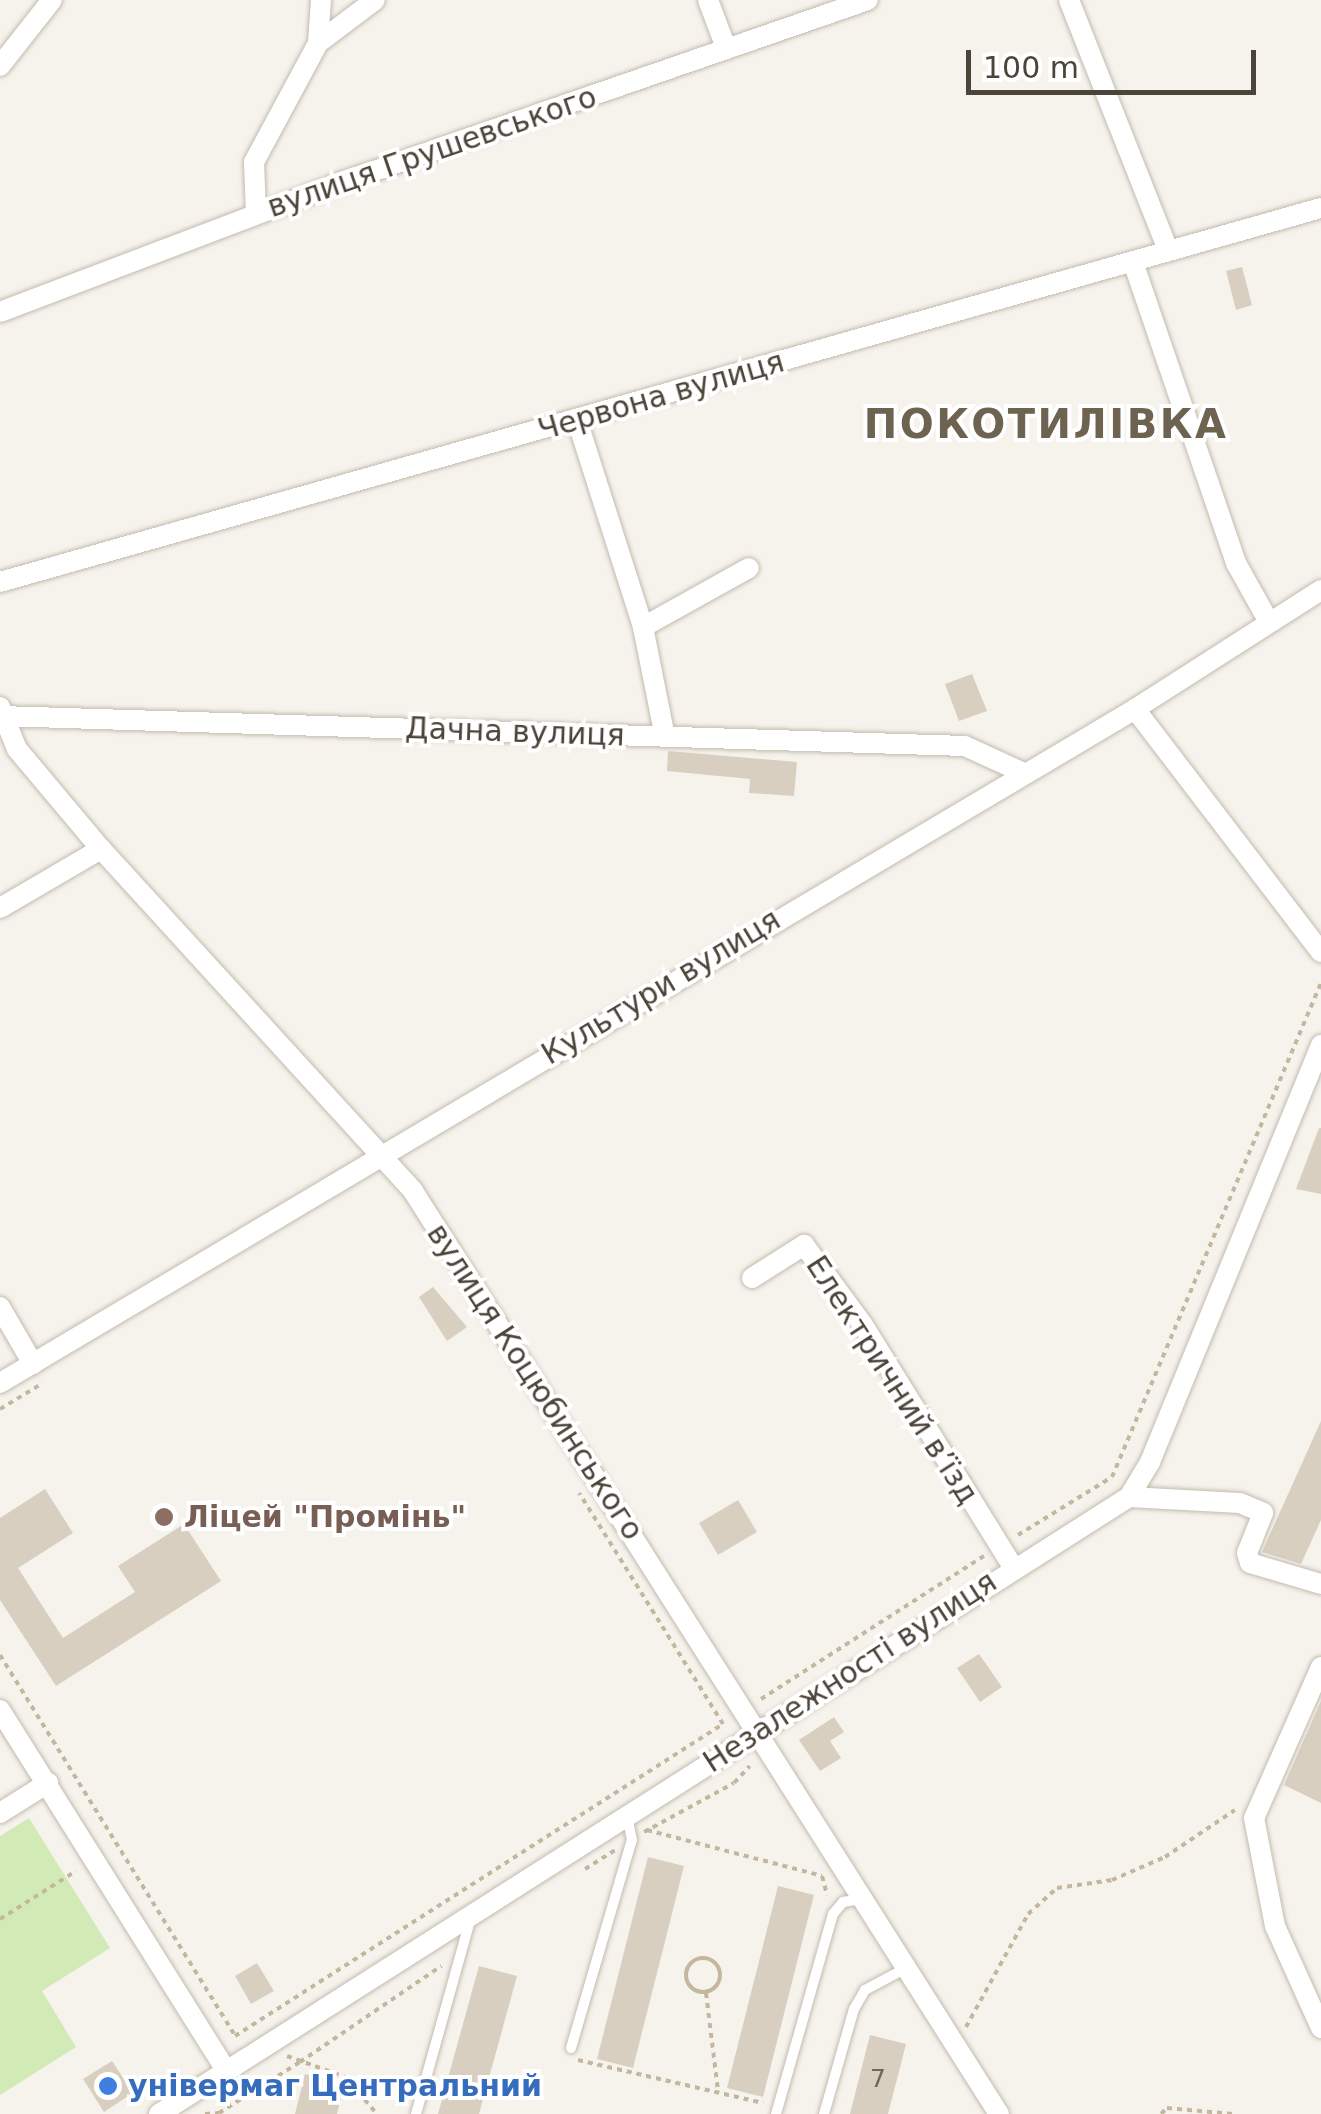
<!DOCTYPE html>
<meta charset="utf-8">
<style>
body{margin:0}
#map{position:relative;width:1321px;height:2114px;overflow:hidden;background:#f6f3ec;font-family:"DejaVu Sans",sans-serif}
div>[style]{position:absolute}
.green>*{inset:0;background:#d2eab5}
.building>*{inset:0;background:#d8cfc1}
.path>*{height:4px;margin-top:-2px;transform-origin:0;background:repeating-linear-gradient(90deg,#c4b79f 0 5px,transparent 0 10px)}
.path>.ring{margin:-2px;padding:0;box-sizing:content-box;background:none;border:4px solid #c4b79f;border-radius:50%}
.roads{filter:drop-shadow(0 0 2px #c2bbae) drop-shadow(0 0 2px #c2bbae)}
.service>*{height:10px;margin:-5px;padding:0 5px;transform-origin:5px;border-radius:5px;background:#fff}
.minor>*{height:20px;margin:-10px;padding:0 10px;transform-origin:10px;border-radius:10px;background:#fff}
.dots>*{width:28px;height:28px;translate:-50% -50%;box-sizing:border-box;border:5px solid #fff;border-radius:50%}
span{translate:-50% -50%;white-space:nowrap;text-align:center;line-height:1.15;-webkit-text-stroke:8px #fff;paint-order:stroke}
.number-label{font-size:25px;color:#6e675b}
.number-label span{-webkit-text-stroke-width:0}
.street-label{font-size:30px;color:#4b4439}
.education-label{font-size:30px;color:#785e54;font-weight:700}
.left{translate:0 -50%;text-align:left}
.shop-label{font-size:30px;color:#366cbe;font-weight:700}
.district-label{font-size:40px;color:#6e6250;font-weight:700;letter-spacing:2.5px}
.scale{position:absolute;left:966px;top:50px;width:290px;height:45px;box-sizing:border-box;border:5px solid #4b4439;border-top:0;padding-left:12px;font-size:30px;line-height:35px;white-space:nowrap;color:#4b4439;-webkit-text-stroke:8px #fff;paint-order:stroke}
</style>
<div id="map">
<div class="green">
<i style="clip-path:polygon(29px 1818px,110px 1948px,42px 1991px,76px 2047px,0 2095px,0 1836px)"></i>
</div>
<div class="building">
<i style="clip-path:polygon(1242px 267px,1252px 305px,1236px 310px,1226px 271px)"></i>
<i style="clip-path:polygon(972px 674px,987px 711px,959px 721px,945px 684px)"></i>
<i style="clip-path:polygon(668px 751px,797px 762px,794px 796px,749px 793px,750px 779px,667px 771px)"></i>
<i style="clip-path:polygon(1319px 1128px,1321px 1128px,1321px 1194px,1296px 1189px)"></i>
<i style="clip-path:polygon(433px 1287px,467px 1327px,447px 1341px,419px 1297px)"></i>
<i style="clip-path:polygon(1321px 1421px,1321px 1520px,1301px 1564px,1262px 1552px)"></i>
<i style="clip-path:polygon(45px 1489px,73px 1533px,18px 1568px,63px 1638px,135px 1592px,118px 1566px,184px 1524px,221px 1581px,56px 1686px,0 1600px,0 1518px)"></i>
<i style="clip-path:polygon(738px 1500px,757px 1532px,718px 1555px,699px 1523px)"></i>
<i style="clip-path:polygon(979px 1654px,1002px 1687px,980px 1702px,957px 1668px)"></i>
<i style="clip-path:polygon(1321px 1701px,1321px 1803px,1284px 1785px)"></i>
<i style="clip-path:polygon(834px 1717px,844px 1732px,830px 1741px,841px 1758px,820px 1771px,799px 1740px)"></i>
<i style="clip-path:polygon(648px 1857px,684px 1866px,633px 2068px,597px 2059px)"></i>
<i style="clip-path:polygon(778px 1886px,814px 1895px,763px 2097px,727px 2088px)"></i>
<i style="clip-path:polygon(257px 1963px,274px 1991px,251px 2004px,235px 1976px)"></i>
<i style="clip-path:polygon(479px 1966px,517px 1976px,479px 2114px,438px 2114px)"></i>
<i style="clip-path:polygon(870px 2035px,906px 2044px,888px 2114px,850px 2114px)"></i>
<i style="clip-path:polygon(112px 2061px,133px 2093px,104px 2112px,83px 2079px)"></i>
<i style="clip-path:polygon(305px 2074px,345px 2084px,337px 2114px,295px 2114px)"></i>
</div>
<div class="path">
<i style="left:0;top:1409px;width:50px;rotate:-31.2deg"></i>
<i style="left:1018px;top:1535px;width:110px;rotate:-31.7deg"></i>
<i style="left:1112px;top:1477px;width:536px;rotate:-67.07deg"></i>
<i style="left:0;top:1655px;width:448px;rotate:58.3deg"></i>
<i style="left:235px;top:2036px;width:579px;rotate:-32.59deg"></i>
<i style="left:723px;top:1724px;width:272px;rotate:-121.9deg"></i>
<i style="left:761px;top:1699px;width:265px;rotate:-32.7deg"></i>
<i style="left:647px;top:1830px;width:181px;rotate:14.7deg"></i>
<i style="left:822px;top:1876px;width:20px;rotate:75deg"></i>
<i style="left:644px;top:1832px;width:102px;rotate:-28.6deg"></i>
<i style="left:734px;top:1783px;width:23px;rotate:-47deg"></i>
<i style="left:585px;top:1869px;width:36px;rotate:-32deg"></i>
<i style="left:0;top:1919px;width:90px;rotate:-32.3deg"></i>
<i class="ring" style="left:686px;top:1958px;width:30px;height:30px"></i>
<i style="left:706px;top:1993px;width:99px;rotate:83deg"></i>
<i style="left:966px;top:2027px;width:129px;rotate:-61.2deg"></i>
<i style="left:1028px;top:1914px;width:39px;rotate:-42deg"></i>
<i style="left:1057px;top:1888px;width:56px;rotate:-8.3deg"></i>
<i style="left:1112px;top:1880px;width:58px;rotate:-23.5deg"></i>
<i style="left:1165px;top:1857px;width:84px;rotate:-33.9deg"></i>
<i style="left:287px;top:2056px;width:62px;rotate:19.9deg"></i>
<i style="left:345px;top:2077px;width:49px;rotate:49.1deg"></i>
<i style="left:578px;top:2060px;width:190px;rotate:13.1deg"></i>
<i style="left:205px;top:2114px;width:14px;rotate:-4deg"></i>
<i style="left:219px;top:2113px;width:96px;rotate:-32.2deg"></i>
<i style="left:300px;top:2062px;width:171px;rotate:-34.2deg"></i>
<i style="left:1161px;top:2114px;width:8px;rotate:-45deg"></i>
<i style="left:1167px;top:2108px;width:66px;rotate:5.2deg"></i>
</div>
<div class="roads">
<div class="service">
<i style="left:571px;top:2048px;width:217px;rotate:-73.7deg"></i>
<i style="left:632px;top:1840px;width:24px;rotate:-102deg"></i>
<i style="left:416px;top:2114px;width:200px;rotate:-74.4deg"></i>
<i style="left:776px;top:2114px;width:208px;rotate:-74.1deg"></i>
<i style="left:833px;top:1914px;width:16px;rotate:-50deg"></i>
<i style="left:843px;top:1902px;width:20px;rotate:-9deg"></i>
<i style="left:824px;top:2114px;width:109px;rotate:-74.1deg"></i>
<i style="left:854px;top:2009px;width:22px;rotate:-60deg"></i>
<i style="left:865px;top:1990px;width:47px;rotate:-28.2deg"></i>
</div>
<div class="minor">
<i style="left:708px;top:0;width:51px;rotate:69.4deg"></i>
<i style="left:1069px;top:0;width:269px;rotate:68.4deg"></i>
<i style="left:318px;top:43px;width:43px;rotate:-86deg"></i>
<i style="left:0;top:66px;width:84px;rotate:-51.8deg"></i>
<i style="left:256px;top:214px;width:52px;rotate:-92.2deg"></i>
<i style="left:254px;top:162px;width:135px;rotate:-61.7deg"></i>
<i style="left:318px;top:43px;width:71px;rotate:-37deg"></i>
<i style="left:1133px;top:262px;width:318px;rotate:71.1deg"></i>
<i style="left:1236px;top:563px;width:68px;rotate:60.8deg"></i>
<i style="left:0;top:312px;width:369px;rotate:-20.8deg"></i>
<i style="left:345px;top:181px;width:553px;rotate:-19.09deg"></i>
<i style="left:577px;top:420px;width:217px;rotate:72.3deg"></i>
<i style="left:643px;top:627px;width:112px;rotate:78.7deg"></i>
<i style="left:0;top:582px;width:1373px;rotate:-15.81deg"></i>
<i style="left:643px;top:627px;width:121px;rotate:-29.1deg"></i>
<i style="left:0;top:707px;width:45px;rotate:68deg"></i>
<i style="left:17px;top:749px;width:131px;rotate:50deg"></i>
<i style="left:101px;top:849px;width:463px;rotate:47.6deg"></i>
<i style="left:413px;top:1191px;width:1093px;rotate:57.59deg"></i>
<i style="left:1135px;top:709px;width:306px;rotate:52.6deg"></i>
<i style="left:0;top:716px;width:965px;rotate:1.78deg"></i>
<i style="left:965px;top:746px;width:65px;rotate:24.6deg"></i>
<i style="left:0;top:908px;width:117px;rotate:-30.3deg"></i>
<i style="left:752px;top:1278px;width:62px;rotate:-32.4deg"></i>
<i style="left:804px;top:1245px;width:99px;rotate:53.6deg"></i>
<i style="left:863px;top:1325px;width:285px;rotate:58.2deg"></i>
<i style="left:0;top:1307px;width:66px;rotate:59.9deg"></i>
<i style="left:0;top:1383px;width:1320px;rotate:-30.7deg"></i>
<i style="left:1135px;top:709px;width:221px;rotate:-32.6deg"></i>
<i style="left:1129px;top:1497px;width:111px;rotate:3.1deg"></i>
<i style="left:1240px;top:1503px;width:25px;rotate:23deg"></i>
<i style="left:1263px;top:1513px;width:43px;rotate:111.8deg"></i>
<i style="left:1247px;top:1553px;width:10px;rotate:73deg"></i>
<i style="left:1250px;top:1563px;width:74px;rotate:16.5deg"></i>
<i style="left:1321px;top:1667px;width:165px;rotate:113.9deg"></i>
<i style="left:1254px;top:1818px;width:110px;rotate:79deg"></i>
<i style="left:1275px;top:1926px;width:112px;rotate:65.7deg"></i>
<i style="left:0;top:1710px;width:425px;rotate:57.9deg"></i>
<i style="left:0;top:1813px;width:57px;rotate:-32deg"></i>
<i style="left:159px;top:2114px;width:1150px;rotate:-32.46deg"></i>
<i style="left:1129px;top:1497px;width:41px;rotate:-59deg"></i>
<i style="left:1150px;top:1462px;width:451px;rotate:-67.7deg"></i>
</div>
</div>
<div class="dots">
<i style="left:164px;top:1517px;background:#8d6e63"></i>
<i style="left:108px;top:2086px;background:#3f7fe0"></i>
</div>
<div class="number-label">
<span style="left:878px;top:2079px">7</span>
</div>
<div class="street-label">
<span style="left:432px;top:152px;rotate:-19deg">вулиця Грушевського</span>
<span style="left:661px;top:396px;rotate:-16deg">Червона вулиця</span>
<span style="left:515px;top:732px;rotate:2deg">Дачна вулиця</span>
<span style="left:661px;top:987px;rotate:-31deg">Культури вулиця</span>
<span style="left:892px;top:1380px;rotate:57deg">Електричний в’їзд</span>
<span style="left:535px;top:1382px;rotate:57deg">вулиця Коцюбинського</span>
<span style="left:850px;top:1672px;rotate:-33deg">Незалежності вулиця</span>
</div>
<div class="education-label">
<span class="left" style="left:184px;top:1517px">Ліцей "Промінь"</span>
</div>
<div class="shop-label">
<span class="left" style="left:128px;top:2086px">універмаг Центральний</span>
</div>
<div class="district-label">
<span style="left:1046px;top:424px">ПОКОТИЛІВКА</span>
</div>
<div class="scale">100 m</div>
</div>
